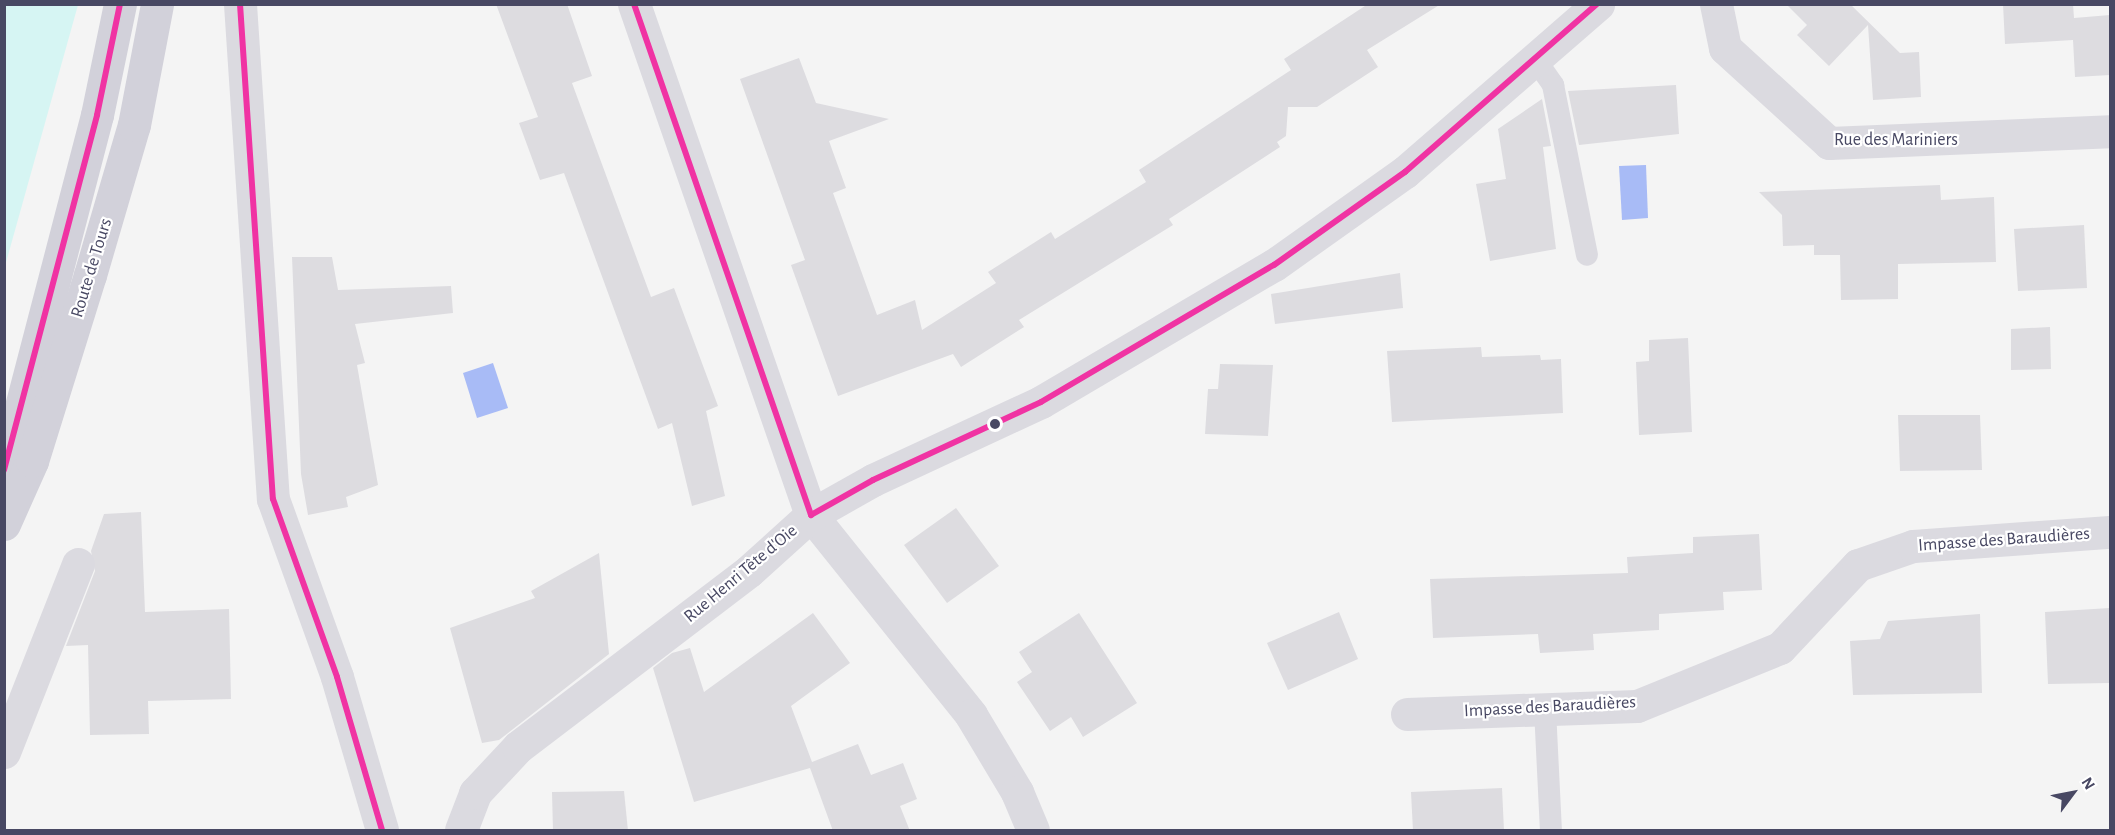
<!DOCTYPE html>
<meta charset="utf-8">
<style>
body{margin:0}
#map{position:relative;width:2115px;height:835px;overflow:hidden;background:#f4f4f4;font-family:"Alegreya Sans",sans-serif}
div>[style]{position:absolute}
.green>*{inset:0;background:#d6f5f3}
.water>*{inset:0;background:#a8bbf6}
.building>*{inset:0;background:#dddce0}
.lane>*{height:22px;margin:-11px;padding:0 11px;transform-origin:11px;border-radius:11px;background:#dbdae0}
.street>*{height:33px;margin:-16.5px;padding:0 16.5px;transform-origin:16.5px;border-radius:16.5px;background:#dbdae0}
.primary>*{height:33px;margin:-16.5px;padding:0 16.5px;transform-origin:16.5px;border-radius:16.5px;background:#d2d1da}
.bus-1>*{height:6px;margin:-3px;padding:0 3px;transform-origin:3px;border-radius:3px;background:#f033a3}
.dots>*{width:16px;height:16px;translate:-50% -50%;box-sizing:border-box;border:3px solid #fff;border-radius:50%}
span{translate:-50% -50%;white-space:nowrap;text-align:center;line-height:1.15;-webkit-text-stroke:4.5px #fff;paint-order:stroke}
.street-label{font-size:18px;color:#484863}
.frame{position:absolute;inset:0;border:6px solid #484863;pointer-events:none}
.north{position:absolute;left:2043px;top:763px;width:60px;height:60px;-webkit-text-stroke:4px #fff;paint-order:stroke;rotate:58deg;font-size:16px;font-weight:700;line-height:24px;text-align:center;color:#484863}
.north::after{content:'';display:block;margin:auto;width:21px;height:27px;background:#484863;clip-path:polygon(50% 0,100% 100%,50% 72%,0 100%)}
</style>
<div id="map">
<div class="green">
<i style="clip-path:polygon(5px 4px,78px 5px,5px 266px,4px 5px)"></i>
</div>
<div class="water">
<i style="clip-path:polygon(1646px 165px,1648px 218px,1622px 220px,1619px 166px)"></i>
<i style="clip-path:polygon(493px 363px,508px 408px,477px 418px,463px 373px)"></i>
</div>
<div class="building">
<i style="clip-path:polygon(496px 4px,567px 4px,592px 76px,572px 83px,651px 297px,674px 288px,718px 406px,706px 411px,725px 496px,692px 506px,672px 423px,658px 429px,564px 173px,540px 180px,519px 123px,538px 117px)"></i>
<i style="clip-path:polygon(1368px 4px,1441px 4px,1367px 50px,1378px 67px,1317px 107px,1288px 107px,1286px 136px,1277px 142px,1280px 147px,1169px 219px,1173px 225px,1019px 320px,1024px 327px,961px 367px,953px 354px,838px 396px,791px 265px,805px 260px,740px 79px,799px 58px,816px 103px,889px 119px,829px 141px,846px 188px,833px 193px,877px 315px,915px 300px,922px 330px,996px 283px,988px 272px,1051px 232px,1055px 239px,1146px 182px,1139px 170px,1291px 70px,1284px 59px)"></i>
<i style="clip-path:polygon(1786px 4px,1850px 4px,1900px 53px,1919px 52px,1921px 97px,1873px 100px,1868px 25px,1829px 66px,1797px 35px,1807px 25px)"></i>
<i style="clip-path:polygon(2003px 4px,2073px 4px,2074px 18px,2110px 15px,2110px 75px,2075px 77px,2073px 40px,2005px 44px)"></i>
<i style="clip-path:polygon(1676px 85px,1679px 134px,1579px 145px,1568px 91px)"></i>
<i style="clip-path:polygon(1542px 99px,1551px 146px,1543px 147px,1556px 249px,1490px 261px,1476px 184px,1506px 179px,1498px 129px)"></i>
<i style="clip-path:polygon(1940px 185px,1941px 200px,1994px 197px,1996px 262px,1898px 264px,1898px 299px,1841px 300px,1840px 255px,1814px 255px,1814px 245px,1783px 246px,1782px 215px,1759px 192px)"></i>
<i style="clip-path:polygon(2084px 225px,2087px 288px,2018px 291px,2014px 229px)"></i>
<i style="clip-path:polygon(292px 257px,332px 257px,338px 290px,451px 286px,453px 313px,355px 324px,365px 363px,357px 365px,378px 485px,346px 497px,348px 507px,308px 515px,301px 474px)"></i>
<i style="clip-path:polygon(1400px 273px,1403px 308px,1275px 324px,1271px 294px)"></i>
<i style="clip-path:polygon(2050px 327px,2051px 369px,2011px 370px,2011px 329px)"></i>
<i style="clip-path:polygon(1688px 338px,1692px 432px,1639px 435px,1636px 362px,1649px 361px,1649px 340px)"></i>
<i style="clip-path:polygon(1481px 347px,1482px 357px,1540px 355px,1541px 360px,1561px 359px,1563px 413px,1392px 422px,1387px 351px)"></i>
<i style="clip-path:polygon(1220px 364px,1273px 365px,1268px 436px,1205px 434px,1208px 389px,1218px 389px)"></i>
<i style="clip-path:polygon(1898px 415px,1980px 415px,1982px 470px,1900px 471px)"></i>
<i style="clip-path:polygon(956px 508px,999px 566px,947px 603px,904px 545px)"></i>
<i style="clip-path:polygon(141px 512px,145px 612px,229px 609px,231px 699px,148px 701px,149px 734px,90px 735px,88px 645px,66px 646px,95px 571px,91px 551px,104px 514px)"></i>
<i style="clip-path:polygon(1759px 534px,1762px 590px,1723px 592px,1724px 610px,1659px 614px,1659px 630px,1593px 634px,1594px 650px,1540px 653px,1538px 634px,1433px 638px,1430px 579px,1628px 573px,1627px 557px,1693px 553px,1693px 537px)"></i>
<i style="clip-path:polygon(599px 553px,609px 654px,499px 740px,482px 743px,450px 628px,535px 598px,531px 591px)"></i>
<i style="clip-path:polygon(2110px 608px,2110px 683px,2048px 684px,2045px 612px)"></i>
<i style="clip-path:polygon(1339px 612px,1358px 659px,1288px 690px,1267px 643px)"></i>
<i style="clip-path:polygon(813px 613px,850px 663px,791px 706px,812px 762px,858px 744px,871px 775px,903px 763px,917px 799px,900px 806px,910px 831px,833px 831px,810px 768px,694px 802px,653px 668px,672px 653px,690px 648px,704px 692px)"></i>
<i style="clip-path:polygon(1079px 613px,1137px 703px,1083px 737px,1071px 717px,1050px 731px,1017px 682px,1032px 672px,1019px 652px)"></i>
<i style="clip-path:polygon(1980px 614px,1982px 693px,1853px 695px,1850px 641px,1880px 639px,1888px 621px)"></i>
<i style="clip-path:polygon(1502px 788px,1504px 831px,1413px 831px,1411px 792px)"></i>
<i style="clip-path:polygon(624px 791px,628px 831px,553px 831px,552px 792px)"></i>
</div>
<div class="lane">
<i style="left:1535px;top:59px;width:32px;rotate:55deg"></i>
<i style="left:1553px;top:85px;width:173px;rotate:78.7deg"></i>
<i style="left:1545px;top:709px;width:121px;rotate:87.2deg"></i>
</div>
<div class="street">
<i style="left:240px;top:4px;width:496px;rotate:86.2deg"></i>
<i style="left:273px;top:499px;width:189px;rotate:70.2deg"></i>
<i style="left:337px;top:677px;width:159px;rotate:73.6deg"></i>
<i style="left:634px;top:4px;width:541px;rotate:70.89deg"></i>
<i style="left:811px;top:515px;width:256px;rotate:51.3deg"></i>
<i style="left:971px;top:715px;width:90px;rotate:59.1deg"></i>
<i style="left:1017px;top:792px;width:41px;rotate:67.2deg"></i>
<i style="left:1716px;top:4px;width:45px;rotate:78.4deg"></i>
<i style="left:1725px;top:48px;width:141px;rotate:42.4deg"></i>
<i style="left:1829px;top:143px;width:281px;rotate:-2.4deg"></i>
<i style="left:1407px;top:714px;width:230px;rotate:-2deg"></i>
<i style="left:1637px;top:706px;width:154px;rotate:-22.1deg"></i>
<i style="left:1780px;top:648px;width:114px;rotate:-46.8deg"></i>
<i style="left:1858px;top:565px;width:58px;rotate:-19.1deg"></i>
<i style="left:1913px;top:546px;width:197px;rotate:-4.1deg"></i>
<i style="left:4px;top:752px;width:202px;rotate:-68.5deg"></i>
<i style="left:461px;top:830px;width:40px;rotate:-69deg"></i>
<i style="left:475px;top:793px;width:63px;rotate:-46.9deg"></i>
<i style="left:518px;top:747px;width:290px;rotate:-37.3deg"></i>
<i style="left:749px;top:571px;width:84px;rotate:-42.1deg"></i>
<i style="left:811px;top:515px;width:71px;rotate:-29.4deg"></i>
<i style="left:873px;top:480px;width:185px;rotate:-24.9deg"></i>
<i style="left:1041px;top:402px;width:270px;rotate:-30.5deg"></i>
<i style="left:1274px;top:265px;width:161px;rotate:-35.4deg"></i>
<i style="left:1405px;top:172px;width:256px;rotate:-41deg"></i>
</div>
<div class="primary">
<i style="left:4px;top:472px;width:369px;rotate:-75.4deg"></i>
<i style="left:97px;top:115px;width:113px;rotate:-78.3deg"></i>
<i style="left:4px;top:524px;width:69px;rotate:-66deg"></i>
<i style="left:32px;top:461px;width:195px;rotate:-72.7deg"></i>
<i style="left:90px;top:275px;width:156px;rotate:-73.7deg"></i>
<i style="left:134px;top:125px;width:123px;rotate:-79.2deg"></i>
</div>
<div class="bus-1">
<i style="left:240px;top:4px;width:496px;rotate:86.2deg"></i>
<i style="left:273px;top:499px;width:189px;rotate:70.2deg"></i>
<i style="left:337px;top:677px;width:159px;rotate:73.6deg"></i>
<i style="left:634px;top:4px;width:541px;rotate:70.89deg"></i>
<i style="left:811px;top:515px;width:71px;rotate:-29.4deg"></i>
<i style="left:873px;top:480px;width:185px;rotate:-24.9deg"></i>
<i style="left:1041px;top:402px;width:270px;rotate:-30.5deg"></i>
<i style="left:1274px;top:265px;width:161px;rotate:-35.4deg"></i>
<i style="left:1405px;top:172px;width:255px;rotate:-41.2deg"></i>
<i style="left:4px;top:470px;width:367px;rotate:-75.3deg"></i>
<i style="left:97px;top:115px;width:113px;rotate:-78.3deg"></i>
</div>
<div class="dots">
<i style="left:995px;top:424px;background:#484863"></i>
</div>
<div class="street-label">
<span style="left:1896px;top:140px">Rue des Mariniers</span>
<span style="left:92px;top:268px;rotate:-73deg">Route de Tours</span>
<span style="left:2004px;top:540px;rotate:-4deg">Impasse des Baraudières</span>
<span style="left:741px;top:574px;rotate:-40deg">Rue Henri Tête d'Oie</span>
<span style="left:1550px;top:707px;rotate:-3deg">Impasse des Baraudières</span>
</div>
<div class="frame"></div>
<div class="north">N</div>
</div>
